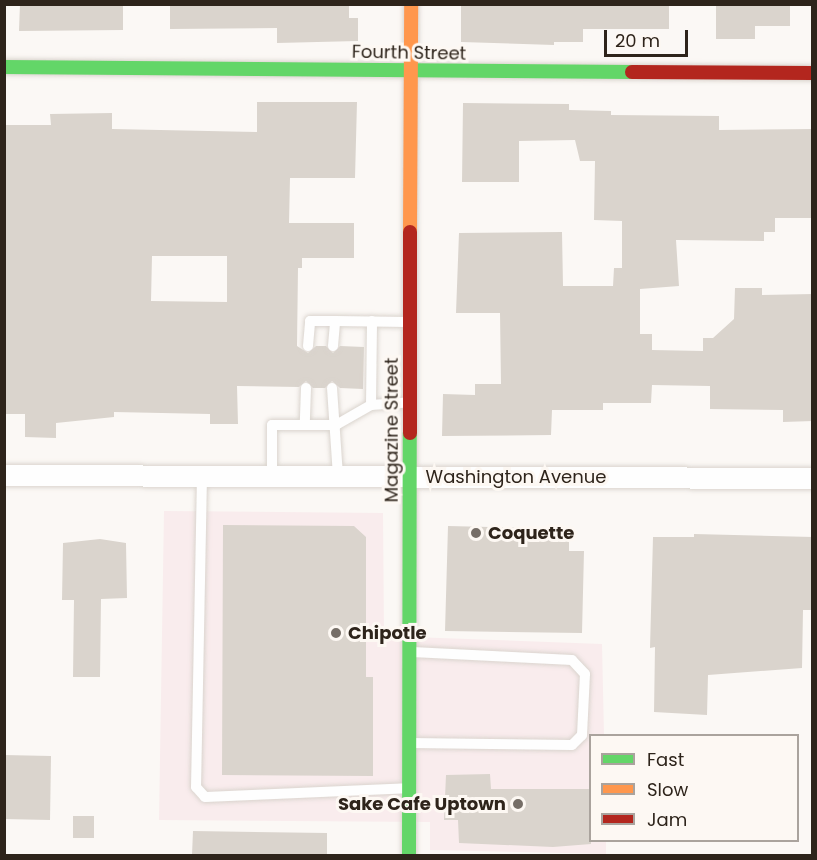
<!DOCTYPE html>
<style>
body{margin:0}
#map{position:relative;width:817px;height:860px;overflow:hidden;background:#fbf8f5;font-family:Poppins,sans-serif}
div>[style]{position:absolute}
.commercial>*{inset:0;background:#f9eced}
.building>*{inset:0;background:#dad4cd}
.roads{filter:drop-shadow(0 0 2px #dad4ce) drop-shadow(0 0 2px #dad4ce)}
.lane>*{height:10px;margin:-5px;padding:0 5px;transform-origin:5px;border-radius:5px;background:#fefefe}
.street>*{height:21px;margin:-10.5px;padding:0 10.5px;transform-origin:10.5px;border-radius:10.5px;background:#fefefe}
.fast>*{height:14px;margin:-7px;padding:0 7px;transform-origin:7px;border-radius:7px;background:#63d668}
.slow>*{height:14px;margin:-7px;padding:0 7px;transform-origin:7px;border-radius:7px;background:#ff974d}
.jam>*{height:14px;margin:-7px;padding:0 7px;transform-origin:7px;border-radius:7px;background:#b3261e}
.dots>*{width:16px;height:16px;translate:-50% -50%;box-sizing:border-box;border:3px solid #fdf8f3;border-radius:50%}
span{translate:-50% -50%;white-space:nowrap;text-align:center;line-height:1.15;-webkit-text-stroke:6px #fdf8f3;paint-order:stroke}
.street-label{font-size:18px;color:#2e241b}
.poi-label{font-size:18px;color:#2e241b;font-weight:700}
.left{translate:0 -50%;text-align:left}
.right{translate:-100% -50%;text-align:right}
.frame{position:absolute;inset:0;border:6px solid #2e241b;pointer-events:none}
.legend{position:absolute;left:589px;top:734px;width:210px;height:108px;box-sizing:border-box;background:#fdf8f3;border:2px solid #aaa39d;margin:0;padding:8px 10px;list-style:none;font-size:18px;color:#2e241b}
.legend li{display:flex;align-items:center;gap:12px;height:30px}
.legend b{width:30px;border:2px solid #aaa39d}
.scale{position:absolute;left:604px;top:30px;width:84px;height:27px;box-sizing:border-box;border:3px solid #2e241b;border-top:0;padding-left:8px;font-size:18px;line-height:21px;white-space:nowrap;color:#2e241b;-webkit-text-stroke:4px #fdf8f3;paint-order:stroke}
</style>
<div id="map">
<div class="commercial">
<i style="clip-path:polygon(164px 511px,383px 513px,384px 636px,602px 644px,604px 735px,590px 736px,590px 840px,606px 841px,606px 854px,430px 850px,430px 822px,159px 820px)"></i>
</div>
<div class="building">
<i style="clip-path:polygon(20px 4px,123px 4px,123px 30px,19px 31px)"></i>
<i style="clip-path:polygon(170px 4px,349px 4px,349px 18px,358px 18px,358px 41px,277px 43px,277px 28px,170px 29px)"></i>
<i style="clip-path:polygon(461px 4px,669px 4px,669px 29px,583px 29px,583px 42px,554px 42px,554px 45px,461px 42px)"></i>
<i style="clip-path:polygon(716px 4px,790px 4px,790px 26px,755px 26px,755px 39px,716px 39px)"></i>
<i style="clip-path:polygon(evenodd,257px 102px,357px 102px,355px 178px,290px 178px,289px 223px,354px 223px,354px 258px,302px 258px,302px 268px,298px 268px,297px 346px,308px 353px,316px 346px,326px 346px,333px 353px,340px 346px,364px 347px,363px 389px,340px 388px,332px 381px,325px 388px,313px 388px,306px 381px,299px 387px,237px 386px,238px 424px,210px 424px,210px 414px,114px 412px,114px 417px,56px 423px,56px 438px,25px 437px,25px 414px,4px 414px,4px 125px,51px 125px,50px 114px,112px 113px,112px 129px,257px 132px,257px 102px,152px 256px,227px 256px,227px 302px,151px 301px,152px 256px)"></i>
<i style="clip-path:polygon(463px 103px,569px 104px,569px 110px,611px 111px,611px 115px,719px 116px,719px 130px,813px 129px,813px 218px,775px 218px,775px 232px,764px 232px,764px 241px,676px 240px,679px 286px,640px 289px,640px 334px,652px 334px,652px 350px,703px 351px,703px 338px,713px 338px,734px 319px,735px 288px,762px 288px,762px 295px,813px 294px,813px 421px,783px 422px,783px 410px,710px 409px,710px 386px,652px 385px,651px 403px,603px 403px,603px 410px,552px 410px,551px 435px,442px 436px,443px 394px,475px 395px,475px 384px,501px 384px,500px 313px,456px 313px,459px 233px,562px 232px,563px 286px,613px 286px,614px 268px,622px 268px,622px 221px,594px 220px,595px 161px,580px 161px,575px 140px,519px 141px,519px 182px,462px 182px)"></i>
<i style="clip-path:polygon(223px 525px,354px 526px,366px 537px,366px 677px,373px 677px,373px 776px,222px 775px)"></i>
<i style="clip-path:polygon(448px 526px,569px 529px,569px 551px,584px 551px,582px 633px,445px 631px)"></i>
<i style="clip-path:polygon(694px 534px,813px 537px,813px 610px,803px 610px,802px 668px,708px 675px,707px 715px,654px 712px,655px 647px,650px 648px,653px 537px,694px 537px)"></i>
<i style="clip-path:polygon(100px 539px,126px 543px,127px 598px,101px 599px,100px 677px,73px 677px,74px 600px,62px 600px,63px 543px)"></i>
<i style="clip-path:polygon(4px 755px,51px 756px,50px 820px,4px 819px)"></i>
<i style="clip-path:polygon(490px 774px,491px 789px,591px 789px,591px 844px,553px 847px,459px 843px,458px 820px,444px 820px,446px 775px)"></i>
<i style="clip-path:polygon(73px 816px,94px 816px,94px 838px,73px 838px)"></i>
<i style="clip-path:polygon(193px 831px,327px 833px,327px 855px,192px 855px)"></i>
</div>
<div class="roads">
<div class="lane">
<i style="left:308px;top:346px;width:25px;rotate:-85deg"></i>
<i style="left:310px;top:321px;width:25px"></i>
<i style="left:333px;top:346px;width:25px;rotate:-85deg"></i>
<i style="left:335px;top:321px;width:73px;rotate:0.8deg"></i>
<i style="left:306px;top:388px;width:37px;rotate:92deg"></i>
<i style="left:305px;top:425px;width:31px"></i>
<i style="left:336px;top:425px;width:40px;rotate:-29.7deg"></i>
<i style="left:371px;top:405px;width:39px;rotate:-4deg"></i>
<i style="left:332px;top:388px;width:87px;rotate:86.1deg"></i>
<i style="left:371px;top:405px;width:84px;rotate:-89.3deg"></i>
<i style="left:272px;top:475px;width:50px;rotate:-90deg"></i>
<i style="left:272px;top:425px;width:33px"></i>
<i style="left:202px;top:476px;width:311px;rotate:91.1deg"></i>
<i style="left:196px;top:787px;width:13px;rotate:48deg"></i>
<i style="left:205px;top:797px;width:203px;rotate:-2.5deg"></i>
<i style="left:410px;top:743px;width:162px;rotate:0.7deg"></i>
<i style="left:572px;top:745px;width:14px;rotate:-45deg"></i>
<i style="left:582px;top:735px;width:61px;rotate:-87.2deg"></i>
<i style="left:585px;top:674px;width:19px;rotate:-133deg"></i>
<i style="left:572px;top:660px;width:160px;rotate:-177.1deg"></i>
</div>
<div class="street">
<i style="left:4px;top:475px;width:808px;rotate:0.21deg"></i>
</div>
<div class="fast">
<i style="left:4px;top:67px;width:628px;rotate:0.46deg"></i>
<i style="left:409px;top:856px;width:423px;rotate:-89.9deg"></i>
</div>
<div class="slow">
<i style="left:410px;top:232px;width:228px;rotate:-89.7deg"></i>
</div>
<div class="jam">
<i style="left:632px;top:72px;width:180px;rotate:0.3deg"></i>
<i style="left:410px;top:433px;width:201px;rotate:-90deg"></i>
</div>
</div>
<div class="dots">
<i style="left:476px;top:533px;background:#766e67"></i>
<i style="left:336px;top:633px;background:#766e67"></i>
<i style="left:518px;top:804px;background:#766e67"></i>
</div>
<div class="street-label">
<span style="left:409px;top:53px;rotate:1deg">Fourth Street</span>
<span style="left:392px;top:430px;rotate:-90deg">Magazine Street</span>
<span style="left:516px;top:477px">Washington Avenue</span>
</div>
<div class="poi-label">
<span class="left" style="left:488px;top:533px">Coquette</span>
<span class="left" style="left:348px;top:633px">Chipotle</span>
<span class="right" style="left:506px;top:804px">Sake Cafe Uptown</span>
</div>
<div class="frame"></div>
<ul class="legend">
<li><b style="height:8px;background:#63d668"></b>Fast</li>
<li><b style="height:8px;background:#ff974d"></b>Slow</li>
<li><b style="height:8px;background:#b3261e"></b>Jam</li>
</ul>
<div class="scale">20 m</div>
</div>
